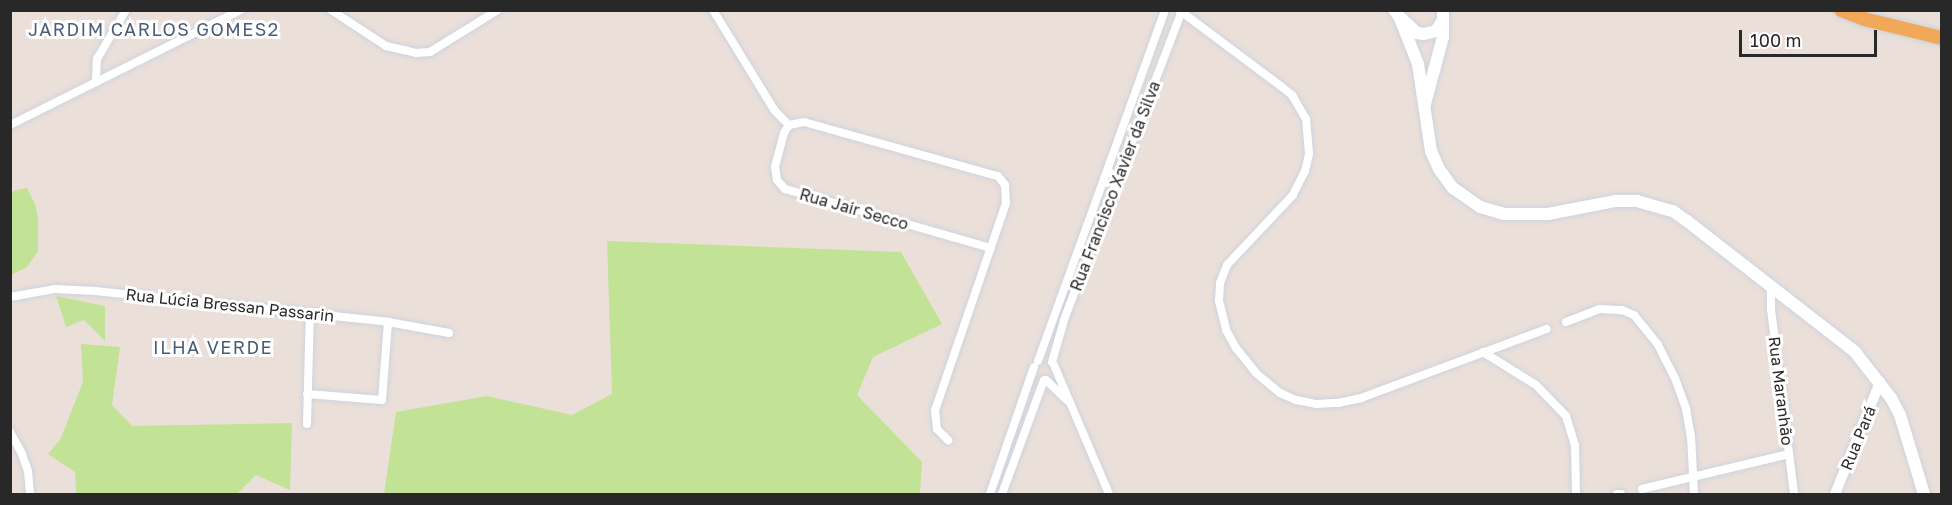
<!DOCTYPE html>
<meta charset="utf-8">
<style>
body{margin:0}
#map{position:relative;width:1952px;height:505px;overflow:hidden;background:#ebdfd9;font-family:"Golos Text",sans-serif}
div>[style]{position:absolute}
.green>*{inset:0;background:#c2e395}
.roads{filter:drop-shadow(0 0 2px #ccd4de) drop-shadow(0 0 2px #ccd4de)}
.minor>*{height:8px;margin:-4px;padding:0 4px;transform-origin:4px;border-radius:4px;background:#fff}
.tertiary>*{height:10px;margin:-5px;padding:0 5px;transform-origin:5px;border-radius:5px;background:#fff}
.secondary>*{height:12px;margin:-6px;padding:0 6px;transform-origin:6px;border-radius:6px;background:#fff}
.primary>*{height:14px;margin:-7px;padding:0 7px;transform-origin:7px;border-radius:7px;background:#f1a858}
span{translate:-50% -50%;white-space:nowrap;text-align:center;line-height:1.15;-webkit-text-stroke:6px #fff;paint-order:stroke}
.street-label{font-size:16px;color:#282828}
.neighbourhood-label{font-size:18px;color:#495d79;letter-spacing:1.5px}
.frame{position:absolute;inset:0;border:12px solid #282828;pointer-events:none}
.scale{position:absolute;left:1739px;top:30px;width:138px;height:27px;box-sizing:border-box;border:3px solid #282828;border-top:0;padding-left:8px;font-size:18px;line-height:21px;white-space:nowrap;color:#282828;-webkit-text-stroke:4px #fff;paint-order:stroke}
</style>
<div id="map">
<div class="green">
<i style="clip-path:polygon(27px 188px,35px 204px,38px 218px,38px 251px,27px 267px,11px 275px,11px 196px,13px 191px)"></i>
<i style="clip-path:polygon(607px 241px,901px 252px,942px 324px,873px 357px,857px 395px,922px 462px,920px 494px,384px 494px,396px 412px,487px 396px,572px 415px,612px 394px)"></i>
<i style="clip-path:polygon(56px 296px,105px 306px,105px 341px,84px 320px,66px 327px)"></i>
<i style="clip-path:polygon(81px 344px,120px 347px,112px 405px,132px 426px,292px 423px,290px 490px,256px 475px,237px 494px,76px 494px,75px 472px,48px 454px,60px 440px,83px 382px)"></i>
</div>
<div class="roads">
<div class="minor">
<i style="left:331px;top:10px;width:66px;rotate:33.2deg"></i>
<i style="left:386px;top:46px;width:31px;rotate:13deg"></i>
<i style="left:416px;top:53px;width:14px;rotate:-4deg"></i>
<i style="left:430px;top:52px;width:80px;rotate:-31.7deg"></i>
<i style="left:713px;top:10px;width:119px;rotate:58.5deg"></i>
<i style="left:775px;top:111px;width:20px;rotate:45deg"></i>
<i style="left:1179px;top:10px;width:129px;rotate:36.8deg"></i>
<i style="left:1282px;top:87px;width:13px;rotate:39deg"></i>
<i style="left:1292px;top:95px;width:28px;rotate:60deg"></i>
<i style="left:1306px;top:119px;width:35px;rotate:85deg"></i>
<i style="left:1309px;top:154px;width:17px;rotate:103deg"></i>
<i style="left:1305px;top:171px;width:27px;rotate:117deg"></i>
<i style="left:1293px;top:195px;width:96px;rotate:133.3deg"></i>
<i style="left:1227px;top:265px;width:19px;rotate:111deg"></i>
<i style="left:1220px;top:283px;width:18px;rotate:93deg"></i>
<i style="left:1219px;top:301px;width:30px;rotate:76deg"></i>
<i style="left:1226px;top:330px;width:21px;rotate:61deg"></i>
<i style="left:1236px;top:348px;width:32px;rotate:51deg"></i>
<i style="left:1256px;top:373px;width:31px;rotate:40deg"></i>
<i style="left:1280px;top:393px;width:17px;rotate:24deg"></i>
<i style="left:1296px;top:400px;width:20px;rotate:11deg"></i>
<i style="left:1316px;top:404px;width:22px;rotate:-3deg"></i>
<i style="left:1338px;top:403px;width:24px;rotate:-12deg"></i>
<i style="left:1361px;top:398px;width:198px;rotate:-20.4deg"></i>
<i style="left:96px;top:82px;width:23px;rotate:-88deg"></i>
<i style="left:97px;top:59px;width:57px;rotate:-59.4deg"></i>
<i style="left:10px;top:125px;width:258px;rotate:-26.5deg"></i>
<i style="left:789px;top:125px;width:15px;rotate:-11deg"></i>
<i style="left:804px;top:122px;width:201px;rotate:15.6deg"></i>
<i style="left:998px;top:176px;width:11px;rotate:52deg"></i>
<i style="left:1005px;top:185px;width:18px;rotate:87deg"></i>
<i style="left:1006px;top:203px;width:219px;rotate:108.9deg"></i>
<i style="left:935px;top:410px;width:19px;rotate:84deg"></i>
<i style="left:937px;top:429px;width:16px;rotate:45deg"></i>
<i style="left:789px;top:125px;width:9px;rotate:122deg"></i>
<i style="left:784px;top:133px;width:35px;rotate:105deg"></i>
<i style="left:775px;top:167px;width:13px;rotate:81deg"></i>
<i style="left:777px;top:180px;width:12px;rotate:48deg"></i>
<i style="left:785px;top:189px;width:214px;rotate:16deg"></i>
<i style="left:1771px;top:287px;width:22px;rotate:90deg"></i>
<i style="left:1771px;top:309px;width:186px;rotate:82.9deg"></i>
<i style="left:10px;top:297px;width:46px;rotate:-10.1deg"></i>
<i style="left:55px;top:289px;width:40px;rotate:2.9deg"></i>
<i style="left:95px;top:291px;width:295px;rotate:6deg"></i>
<i style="left:388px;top:322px;width:62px;rotate:10.2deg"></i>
<i style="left:1566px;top:322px;width:36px;rotate:-21deg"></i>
<i style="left:1600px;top:309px;width:22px;rotate:3deg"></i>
<i style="left:1622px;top:310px;width:13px;rotate:23deg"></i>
<i style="left:1634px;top:315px;width:38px;rotate:51deg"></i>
<i style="left:1658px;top:345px;width:37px;rotate:63deg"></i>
<i style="left:1675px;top:378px;width:33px;rotate:70deg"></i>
<i style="left:1686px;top:409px;width:27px;rotate:80deg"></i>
<i style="left:1691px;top:436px;width:58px;rotate:87deg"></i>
<i style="left:1483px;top:352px;width:62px;rotate:31.9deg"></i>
<i style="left:1536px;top:385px;width:43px;rotate:45.9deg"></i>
<i style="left:1566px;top:416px;width:30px;rotate:73deg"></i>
<i style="left:1575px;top:445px;width:49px;rotate:88.8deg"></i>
<i style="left:1038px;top:361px;width:373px;rotate:-70.1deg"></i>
<i style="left:1052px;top:362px;width:47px;rotate:-73.9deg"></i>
<i style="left:1065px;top:317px;width:329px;rotate:-69.1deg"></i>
<i style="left:1054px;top:365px;width:140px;rotate:66.9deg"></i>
<i style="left:1046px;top:380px;width:29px;rotate:44deg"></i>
<i style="left:307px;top:394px;width:75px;rotate:4.6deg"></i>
<i style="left:382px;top:400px;width:78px;rotate:-85.6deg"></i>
<i style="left:307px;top:424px;width:111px;rotate:-88.5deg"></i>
<i style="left:10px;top:432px;width:25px;rotate:61deg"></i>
<i style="left:22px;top:454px;width:18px;rotate:71deg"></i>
<i style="left:28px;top:471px;width:23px;rotate:85deg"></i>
<i style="left:1642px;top:489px;width:151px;rotate:-13.4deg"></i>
<i style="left:990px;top:494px;width:134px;rotate:-70.9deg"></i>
<i style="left:1002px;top:494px;width:121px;rotate:-69.8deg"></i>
<i style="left:1617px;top:494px;width:4px"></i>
</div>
<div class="tertiary">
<i style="left:1835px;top:494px;width:121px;rotate:-68.1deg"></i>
</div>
<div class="secondary">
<i style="left:1394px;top:10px;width:8px;rotate:50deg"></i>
<i style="left:1399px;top:16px;width:52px;rotate:68.4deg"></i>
<i style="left:1418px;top:64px;width:88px;rotate:81.5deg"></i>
<i style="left:1431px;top:151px;width:20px;rotate:66deg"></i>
<i style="left:1439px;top:169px;width:24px;rotate:54deg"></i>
<i style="left:1453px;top:188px;width:33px;rotate:35deg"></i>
<i style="left:1480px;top:207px;width:25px;rotate:16deg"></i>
<i style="left:1504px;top:214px;width:44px"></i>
<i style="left:1548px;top:214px;width:68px;rotate:-11deg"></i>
<i style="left:1615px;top:201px;width:22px"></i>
<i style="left:1637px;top:201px;width:37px;rotate:16deg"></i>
<i style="left:1673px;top:211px;width:17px;rotate:36deg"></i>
<i style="left:1687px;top:221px;width:213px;rotate:37.9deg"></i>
<i style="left:1855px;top:352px;width:58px;rotate:52deg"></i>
<i style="left:1891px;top:398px;width:19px;rotate:62deg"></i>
<i style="left:1900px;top:415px;width:83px;rotate:73.1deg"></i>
<i style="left:1402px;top:19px;width:21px;rotate:43deg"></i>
<i style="left:1417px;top:33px;width:7px;rotate:8deg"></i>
<i style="left:1424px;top:34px;width:12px;rotate:-14deg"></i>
<i style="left:1436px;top:31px;width:13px;rotate:-58deg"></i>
<i style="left:1425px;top:104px;width:69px;rotate:-75deg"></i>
<i style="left:1443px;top:37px;width:27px;rotate:-90deg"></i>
</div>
<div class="primary">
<i style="left:1841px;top:10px;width:25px;rotate:21deg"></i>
<i style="left:1864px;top:19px;width:80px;rotate:13.7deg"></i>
</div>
</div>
<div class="street-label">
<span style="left:1115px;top:186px;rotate:-69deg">Rua Francisco Xavier da Silva</span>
<span style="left:854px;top:209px;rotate:16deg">Rua Jair Secco</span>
<span style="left:230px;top:305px;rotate:6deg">Rua Lúcia Bressan Passarin</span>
<span style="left:1781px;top:391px;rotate:83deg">Rua Maranhão</span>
<span style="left:1858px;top:438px;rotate:-68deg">Rua Pará</span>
</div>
<div class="neighbourhood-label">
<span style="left:154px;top:29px">JARDIM CARLOS GOMES2</span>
<span style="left:213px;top:347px">ILHA VERDE</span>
</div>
<div class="frame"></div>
<div class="scale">100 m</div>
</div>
